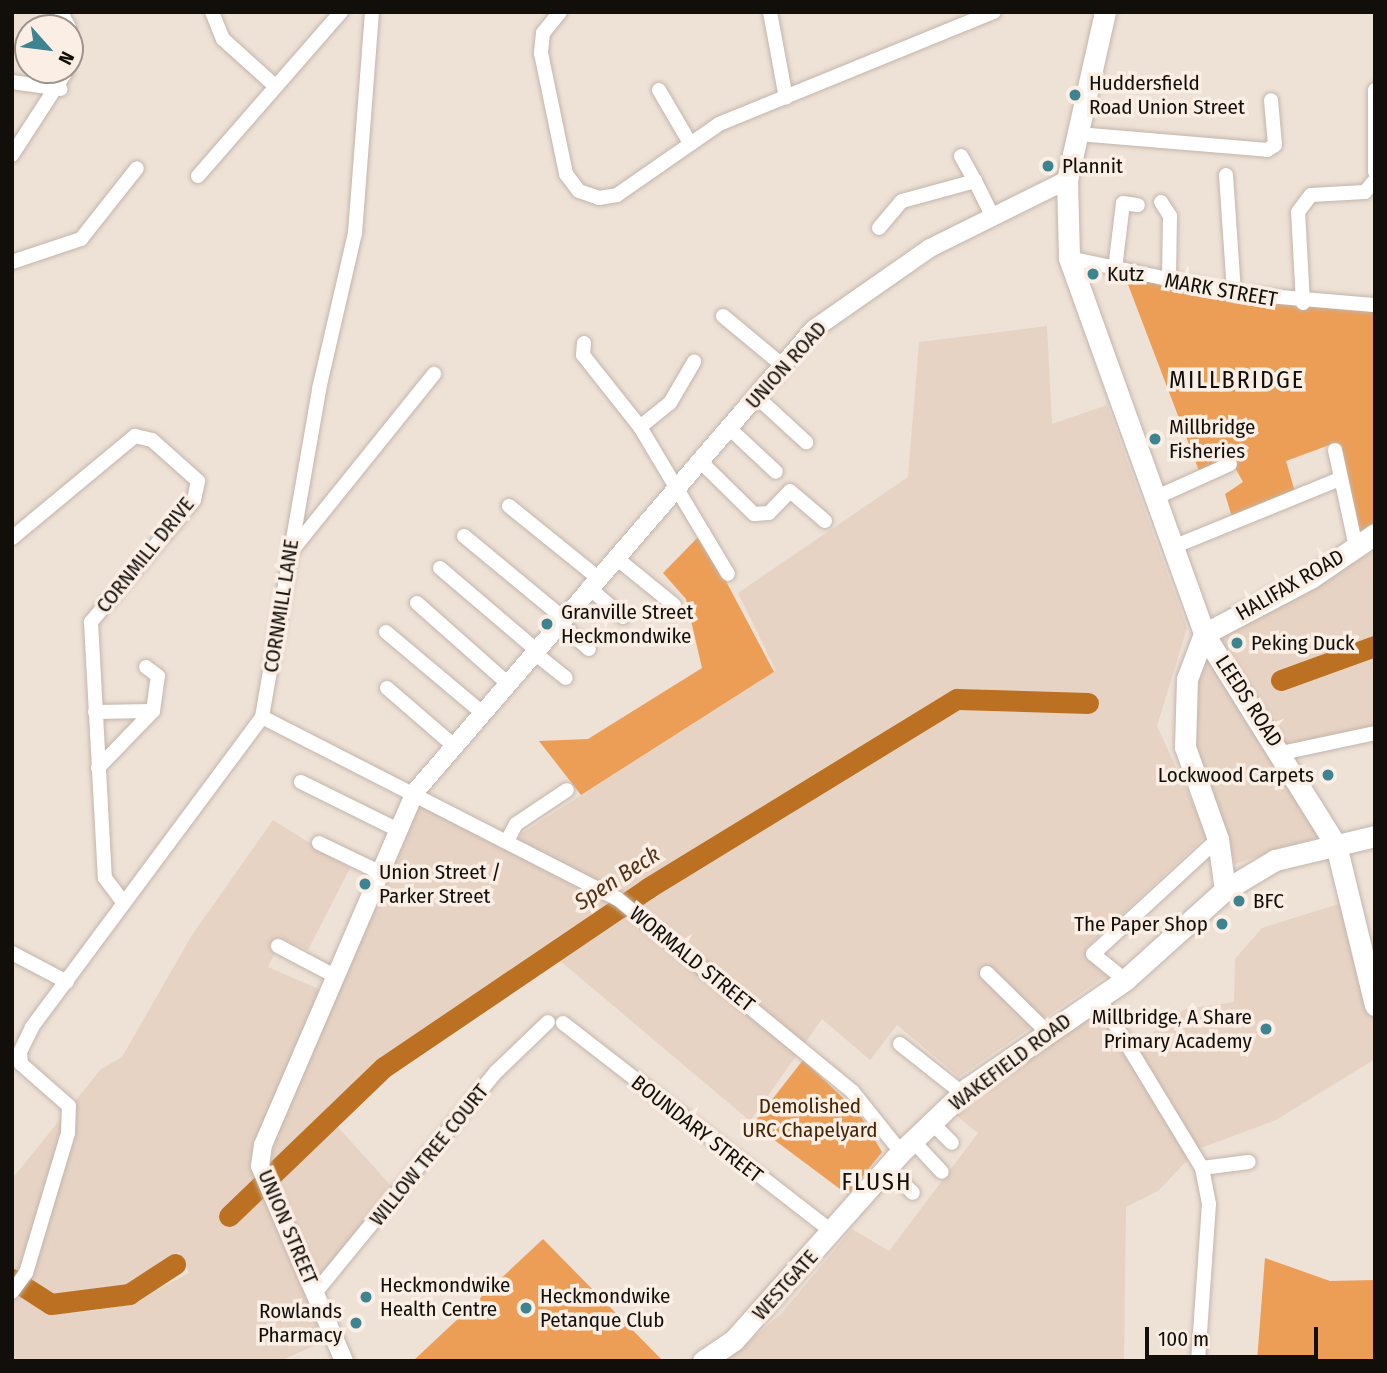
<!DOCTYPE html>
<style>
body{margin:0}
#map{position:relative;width:1387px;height:1373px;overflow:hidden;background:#eee1d6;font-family:"Fira Sans Condensed",sans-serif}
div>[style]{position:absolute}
.built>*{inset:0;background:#e7d3c4}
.green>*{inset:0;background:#ec9e57}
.river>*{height:21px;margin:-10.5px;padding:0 10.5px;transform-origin:10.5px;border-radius:10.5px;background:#bc7122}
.roads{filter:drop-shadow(0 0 2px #c2b5ab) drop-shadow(0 0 2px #c2b5ab)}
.minor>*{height:14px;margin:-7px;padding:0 7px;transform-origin:7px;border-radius:7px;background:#fff}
.tertiary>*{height:18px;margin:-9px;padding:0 9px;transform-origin:9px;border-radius:9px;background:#fff}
.primary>*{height:21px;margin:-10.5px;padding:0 10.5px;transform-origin:10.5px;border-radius:10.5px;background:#fff}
.dots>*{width:19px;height:19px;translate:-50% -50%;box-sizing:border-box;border:4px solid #fbeee4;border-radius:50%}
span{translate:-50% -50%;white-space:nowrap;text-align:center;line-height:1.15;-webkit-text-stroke:7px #fbeee4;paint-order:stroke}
.poi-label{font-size:21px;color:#120e0a}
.left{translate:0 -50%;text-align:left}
.right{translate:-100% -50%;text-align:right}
.street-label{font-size:21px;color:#120e0a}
.park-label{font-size:21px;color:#432404}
.water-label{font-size:23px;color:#523213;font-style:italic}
.quarter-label{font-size:24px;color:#120e0a;letter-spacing:2px}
.frame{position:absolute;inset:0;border:14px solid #120e0a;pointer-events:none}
.north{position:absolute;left:14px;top:14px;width:70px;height:70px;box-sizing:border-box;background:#fbeee4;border:2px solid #9e948d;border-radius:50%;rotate:118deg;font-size:19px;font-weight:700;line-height:28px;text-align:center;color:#120e0a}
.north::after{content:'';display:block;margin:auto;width:24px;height:32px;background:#3e8390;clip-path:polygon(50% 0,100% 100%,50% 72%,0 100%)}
.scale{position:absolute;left:1145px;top:1327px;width:173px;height:32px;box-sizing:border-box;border:4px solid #120e0a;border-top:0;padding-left:9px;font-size:21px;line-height:24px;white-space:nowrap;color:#120e0a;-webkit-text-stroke:5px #fbeee4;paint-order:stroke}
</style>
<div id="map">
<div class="built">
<i style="clip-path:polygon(1047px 326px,1052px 424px,1107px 405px,1187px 628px,1157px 726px,1207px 835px,1086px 948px,1109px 974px,959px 1077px,897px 1025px,870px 1060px,822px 1019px,750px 1121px,546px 949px,415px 1036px,322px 1119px,327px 1115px,394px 1189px,320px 1275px,303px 1285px,327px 1340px,280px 1361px,12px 1361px,12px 1302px,21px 1297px,48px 1314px,85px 1312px,128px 1305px,189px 1273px,179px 1252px,143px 1284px,55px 1301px,24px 1277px,12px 1292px,12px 1179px,101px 1069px,122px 1057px,192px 935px,273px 820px,350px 868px,308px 950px,282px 938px,268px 967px,321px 990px,256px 1139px,254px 1174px,270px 1165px,275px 1140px,420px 804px,514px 852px,522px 833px,776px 671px,738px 593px,908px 477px,919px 342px)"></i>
<i style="clip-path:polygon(1375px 551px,1375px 727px,1286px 746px,1218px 636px)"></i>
<i style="clip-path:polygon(1201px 651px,1209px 659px,1319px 837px,1235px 864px,1190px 731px)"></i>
<i style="clip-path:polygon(1351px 900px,1375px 1005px,1375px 1059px,1276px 1120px,1198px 1149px,1158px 1191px,1126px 1207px,1124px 1361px,726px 1361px,781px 1314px,852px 1229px,889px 1251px,978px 1133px,953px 1113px,1011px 1061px,1098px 1003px,1131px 1049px,1185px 1009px,1234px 1002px,1235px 959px,1262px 928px)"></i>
</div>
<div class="green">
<i style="clip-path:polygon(1124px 274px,1301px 307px,1375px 308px,1375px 531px,1359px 543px,1338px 450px,1332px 444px,1286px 461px,1295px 492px,1232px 517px,1225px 494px,1243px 482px,1233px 464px,1201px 476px)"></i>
<i style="clip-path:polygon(701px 534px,774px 672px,581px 795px,539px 741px,588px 739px,702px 668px,686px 599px,663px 573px)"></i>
<i style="clip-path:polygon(803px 1060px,859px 1113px,882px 1152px,848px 1195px,753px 1124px)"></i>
<i style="clip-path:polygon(543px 1239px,663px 1361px,413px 1361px)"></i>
<i style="clip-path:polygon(1265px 1258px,1330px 1281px,1375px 1280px,1375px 1361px,1257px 1361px)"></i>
</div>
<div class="river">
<i style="left:1281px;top:680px;width:100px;rotate:-19.9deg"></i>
<i style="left:229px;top:1216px;width:215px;rotate:-43.9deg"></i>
<i style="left:384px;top:1067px;width:319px;rotate:-34.1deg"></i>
<i style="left:648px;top:888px;width:362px;rotate:-31.5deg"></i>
<i style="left:957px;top:699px;width:131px;rotate:1.7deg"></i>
<i style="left:12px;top:1279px;width:46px;rotate:32.7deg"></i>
<i style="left:51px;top:1304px;width:79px;rotate:-7.3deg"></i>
<i style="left:129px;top:1294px;width:55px;rotate:-33.1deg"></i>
</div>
<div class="roads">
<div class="minor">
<i style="left:61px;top:12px;width:18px;rotate:63deg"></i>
<i style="left:212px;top:12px;width:29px;rotate:68deg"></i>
<i style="left:223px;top:39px;width:70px;rotate:42.1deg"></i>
<i style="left:560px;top:12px;width:27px;rotate:129deg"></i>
<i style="left:543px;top:33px;width:20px;rotate:96deg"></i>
<i style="left:541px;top:53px;width:124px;rotate:78.3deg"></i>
<i style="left:566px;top:174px;width:21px;rotate:53deg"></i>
<i style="left:579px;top:191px;width:21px;rotate:19deg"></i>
<i style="left:599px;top:198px;width:18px;rotate:-9deg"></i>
<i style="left:617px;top:195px;width:124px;rotate:-34.8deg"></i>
<i style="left:719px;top:124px;width:297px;rotate:-22.2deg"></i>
<i style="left:770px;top:12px;width:87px;rotate:79.5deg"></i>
<i style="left:12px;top:82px;width:49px;rotate:8.1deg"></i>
<i style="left:659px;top:90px;width:61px;rotate:59.7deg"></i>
<i style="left:1375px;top:90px;width:82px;rotate:90deg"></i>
<i style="left:1078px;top:134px;width:190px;rotate:4.8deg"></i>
<i style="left:1267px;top:150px;width:9px;rotate:-32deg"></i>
<i style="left:1275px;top:145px;width:45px;rotate:-95.1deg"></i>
<i style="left:12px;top:155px;width:101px;rotate:-57.1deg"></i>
<i style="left:961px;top:156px;width:29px;rotate:61deg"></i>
<i style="left:1226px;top:175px;width:118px;rotate:86.1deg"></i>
<i style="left:198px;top:176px;width:218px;rotate:-48.9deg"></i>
<i style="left:1161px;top:202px;width:17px;rotate:57deg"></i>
<i style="left:1170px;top:216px;width:65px;rotate:90.9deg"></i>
<i style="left:879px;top:228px;width:35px;rotate:-50deg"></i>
<i style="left:902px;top:201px;width:76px;rotate:-15.3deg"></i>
<i style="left:975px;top:181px;width:40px;rotate:63.4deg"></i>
<i style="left:1069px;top:258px;width:169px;rotate:12deg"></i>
<i style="left:1234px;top:293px;width:142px;rotate:4.9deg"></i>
<i style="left:12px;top:262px;width:73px;rotate:-18.4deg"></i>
<i style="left:81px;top:239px;width:90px;rotate:-51.7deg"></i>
<i style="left:1115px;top:269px;width:66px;rotate:-83.1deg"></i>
<i style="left:1123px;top:203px;width:15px;rotate:8deg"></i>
<i style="left:1303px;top:303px;width:91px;rotate:-93.1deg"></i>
<i style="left:1298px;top:212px;width:21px;rotate:-53deg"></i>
<i style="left:1311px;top:195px;width:54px;rotate:-3.2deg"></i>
<i style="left:1365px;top:192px;width:16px;rotate:-50deg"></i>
<i style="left:723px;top:316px;width:77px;rotate:39.7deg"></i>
<i style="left:584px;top:343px;width:12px;rotate:95deg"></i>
<i style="left:583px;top:355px;width:92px;rotate:51.6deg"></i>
<i style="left:640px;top:427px;width:171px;rotate:59.1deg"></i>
<i style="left:757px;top:397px;width:67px;rotate:42.6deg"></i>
<i style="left:640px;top:427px;width:38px;rotate:-39deg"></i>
<i style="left:670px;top:403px;width:48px;rotate:-59.7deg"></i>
<i style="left:729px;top:428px;width:64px;rotate:43.1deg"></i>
<i style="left:1335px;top:450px;width:99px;rotate:77.8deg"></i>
<i style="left:699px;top:460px;width:77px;rotate:44.5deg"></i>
<i style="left:754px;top:514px;width:15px;rotate:-4deg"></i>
<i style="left:769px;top:513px;width:30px;rotate:-46deg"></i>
<i style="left:790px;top:491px;width:46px;rotate:40.6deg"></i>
<i style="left:1157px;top:497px;width:80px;rotate:-24.3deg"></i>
<i style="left:509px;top:506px;width:113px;rotate:38.9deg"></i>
<i style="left:464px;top:536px;width:127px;rotate:39.6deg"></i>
<i style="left:12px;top:538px;width:160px;rotate:-39.7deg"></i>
<i style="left:135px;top:436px;width:17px;rotate:13deg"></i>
<i style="left:152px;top:440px;width:62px;rotate:41.7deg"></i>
<i style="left:198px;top:481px;width:19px;rotate:102deg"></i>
<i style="left:194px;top:500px;width:160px;rotate:130.2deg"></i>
<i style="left:91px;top:622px;width:256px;rotate:86.9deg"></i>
<i style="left:105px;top:878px;width:31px;rotate:53deg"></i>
<i style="left:1173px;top:547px;width:180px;rotate:-22.2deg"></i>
<i style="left:290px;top:553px;width:230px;rotate:-51.2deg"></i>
<i style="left:615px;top:557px;width:76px;rotate:39.1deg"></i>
<i style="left:440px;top:568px;width:123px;rotate:40.4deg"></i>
<i style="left:588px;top:587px;width:46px;rotate:40.6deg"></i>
<i style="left:417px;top:603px;width:118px;rotate:41.6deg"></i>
<i style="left:558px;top:622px;width:41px;rotate:41.1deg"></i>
<i style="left:386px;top:632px;width:123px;rotate:40deg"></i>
<i style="left:532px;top:651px;width:43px;rotate:38.5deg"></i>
<i style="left:387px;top:688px;width:87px;rotate:40.8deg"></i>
<i style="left:95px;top:712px;width:58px;rotate:-1deg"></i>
<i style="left:262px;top:717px;width:400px;rotate:27.1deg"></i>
<i style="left:618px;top:899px;width:303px;rotate:39.4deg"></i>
<i style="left:852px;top:1091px;width:78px;rotate:51.2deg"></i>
<i style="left:1282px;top:753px;width:95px;rotate:-12.1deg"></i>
<i style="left:98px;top:768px;width:79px;rotate:-46deg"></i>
<i style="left:153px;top:711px;width:35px;rotate:-82deg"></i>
<i style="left:158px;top:676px;width:15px;rotate:-143deg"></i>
<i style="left:301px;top:782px;width:108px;rotate:26.3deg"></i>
<i style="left:507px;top:841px;width:19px;rotate:-62deg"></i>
<i style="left:516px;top:824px;width:61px;rotate:-33.7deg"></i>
<i style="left:319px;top:843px;width:67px;rotate:25.8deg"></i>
<i style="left:278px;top:946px;width:64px;rotate:27.8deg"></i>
<i style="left:12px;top:953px;width:62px;rotate:27.8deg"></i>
<i style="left:987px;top:973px;width:81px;rotate:44.5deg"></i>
<i style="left:1125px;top:980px;width:41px;rotate:-140.9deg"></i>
<i style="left:1093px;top:954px;width:170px;rotate:-42.6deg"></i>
<i style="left:1099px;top:998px;width:199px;rotate:58.8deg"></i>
<i style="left:1202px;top:1168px;width:37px;rotate:79deg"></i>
<i style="left:1209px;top:1204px;width:157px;rotate:94deg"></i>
<i style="left:563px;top:1023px;width:341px;rotate:37.8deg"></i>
<i style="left:900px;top:1044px;width:79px;rotate:38.3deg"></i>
<i style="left:932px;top:1123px;width:28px;rotate:45deg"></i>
<i style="left:913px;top:1141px;width:42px;rotate:46.9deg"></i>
<i style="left:888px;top:1168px;width:35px;rotate:45deg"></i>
<i style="left:1202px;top:1168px;width:47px;rotate:-7.3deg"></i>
<i style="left:12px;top:1292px;width:24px;rotate:-54deg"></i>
<i style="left:26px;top:1273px;width:146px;rotate:-73.3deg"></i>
<i style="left:68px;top:1133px;width:27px;rotate:-88deg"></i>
<i style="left:69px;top:1106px;width:64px;rotate:-138.8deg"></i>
<i style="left:21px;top:1064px;width:12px;rotate:-95deg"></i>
<i style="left:20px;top:1052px;width:28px;rotate:-64deg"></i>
<i style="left:32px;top:1027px;width:386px;rotate:-53.4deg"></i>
<i style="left:262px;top:717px;width:333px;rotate:-80.1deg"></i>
<i style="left:319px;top:389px;width:160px;rotate:-77deg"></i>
<i style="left:355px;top:233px;width:222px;rotate:-85.6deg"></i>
<i style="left:315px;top:1293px;width:286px;rotate:-50.7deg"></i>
<i style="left:496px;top:1072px;width:72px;rotate:-43.9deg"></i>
</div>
<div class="tertiary">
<i style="left:344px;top:1361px;width:212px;rotate:-113.3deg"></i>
<i style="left:260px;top:1166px;width:21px;rotate:-82deg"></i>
<i style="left:263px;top:1145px;width:384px;rotate:-66.7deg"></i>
<i style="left:415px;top:792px;width:611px;rotate:-49.25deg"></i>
<i style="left:814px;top:329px;width:141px;rotate:-34.9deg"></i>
<i style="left:930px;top:248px;width:153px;rotate:-26.4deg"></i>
</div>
<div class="primary">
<i style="left:1105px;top:12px;width:172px;rotate:102.7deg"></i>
<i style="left:1067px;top:180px;width:78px;rotate:88.5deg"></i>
<i style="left:1069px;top:258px;width:400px;rotate:70.2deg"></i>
<i style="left:1204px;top:634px;width:249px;rotate:58deg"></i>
<i style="left:1336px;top:845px;width:165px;rotate:76.3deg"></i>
<i style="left:1204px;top:634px;width:48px;rotate:110.7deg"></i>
<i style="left:1187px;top:679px;width:68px;rotate:91.7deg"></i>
<i style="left:1185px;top:747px;width:98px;rotate:70.3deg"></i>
<i style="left:1218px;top:839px;width:51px;rotate:82.2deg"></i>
<i style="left:1204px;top:634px;width:122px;rotate:-27.8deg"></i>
<i style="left:1312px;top:577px;width:76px;rotate:-34.3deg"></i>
<i style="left:703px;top:1361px;width:37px;rotate:-34deg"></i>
<i style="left:734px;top:1340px;width:251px;rotate:-48.4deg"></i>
<i style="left:901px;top:1152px;width:93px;rotate:-43.7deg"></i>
<i style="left:968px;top:1088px;width:191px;rotate:-34.5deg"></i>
<i style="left:1125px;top:980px;width:135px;rotate:-42deg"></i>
<i style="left:1225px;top:890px;width:58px;rotate:-31deg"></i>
<i style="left:1275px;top:860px;width:103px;rotate:-13.5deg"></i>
</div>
</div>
<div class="dots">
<i style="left:1075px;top:95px;background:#3e8390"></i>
<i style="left:1048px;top:166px;background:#3e8390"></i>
<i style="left:1093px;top:274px;background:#3e8390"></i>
<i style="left:1155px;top:439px;background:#3e8390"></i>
<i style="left:547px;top:624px;background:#3e8390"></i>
<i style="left:1237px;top:643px;background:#3e8390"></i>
<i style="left:1328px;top:775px;background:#3e8390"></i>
<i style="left:365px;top:884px;background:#3e8390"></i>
<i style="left:1239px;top:901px;background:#3e8390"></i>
<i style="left:1222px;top:924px;background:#3e8390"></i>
<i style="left:1266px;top:1029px;background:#3e8390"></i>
<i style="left:366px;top:1297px;background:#3e8390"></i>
<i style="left:526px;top:1308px;background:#3e8390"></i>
<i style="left:356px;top:1323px;background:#3e8390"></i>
</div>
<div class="poi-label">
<span class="left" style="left:1089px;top:95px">Huddersfield<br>Road Union Street</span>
<span class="left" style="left:1062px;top:166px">Plannit</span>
<span class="left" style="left:1107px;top:274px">Kutz</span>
<span class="left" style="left:1169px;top:439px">Millbridge<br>Fisheries</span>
<span class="left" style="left:561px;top:624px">Granville Street<br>Heckmondwike</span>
<span class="left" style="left:1251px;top:643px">Peking Duck</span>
<span class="right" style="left:1314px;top:775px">Lockwood Carpets</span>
<span class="left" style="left:379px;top:884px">Union Street /<br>Parker Street</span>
<span class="left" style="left:1253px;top:901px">BFC</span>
<span class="right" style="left:1208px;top:924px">The Paper Shop</span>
<span class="right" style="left:1252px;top:1029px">Millbridge, A Share<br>Primary Academy</span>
<span class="left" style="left:380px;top:1297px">Heckmondwike<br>Health Centre</span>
<span class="left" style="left:540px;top:1308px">Heckmondwike<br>Petanque Club</span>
<span class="right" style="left:342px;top:1323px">Rowlands<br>Pharmacy</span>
</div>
<div class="street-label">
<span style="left:1221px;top:290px;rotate:10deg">MARK STREET</span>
<span style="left:786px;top:365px;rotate:-48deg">UNION ROAD</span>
<span style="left:145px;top:555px;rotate:-51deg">CORNMILL DRIVE</span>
<span style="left:1290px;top:585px;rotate:-30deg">HALIFAX ROAD</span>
<span style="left:281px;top:606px;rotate:-81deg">CORNMILL LANE</span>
<span style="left:1249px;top:701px;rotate:57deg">LEEDS ROAD</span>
<span style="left:692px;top:959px;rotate:39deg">WORMALD STREET</span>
<span style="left:1010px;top:1062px;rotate:-37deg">WAKEFIELD ROAD</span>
<span style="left:697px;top:1129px;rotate:38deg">BOUNDARY STREET</span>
<span style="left:429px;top:1155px;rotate:-51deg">WILLOW TREE COURT</span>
<span style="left:288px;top:1227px;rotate:67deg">UNION STREET</span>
<span style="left:785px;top:1285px;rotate:-48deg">WESTGATE</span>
</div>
<div class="park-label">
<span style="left:810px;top:1118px">Demolished<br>URC Chapelyard</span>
</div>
<div class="water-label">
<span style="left:617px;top:878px;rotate:-33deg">Spen Beck</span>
</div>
<div class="quarter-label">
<span style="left:1237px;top:381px">MILLBRIDGE</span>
<span style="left:877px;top:1183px">FLUSH</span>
</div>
<div class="frame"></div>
<div class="north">N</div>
<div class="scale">100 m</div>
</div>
